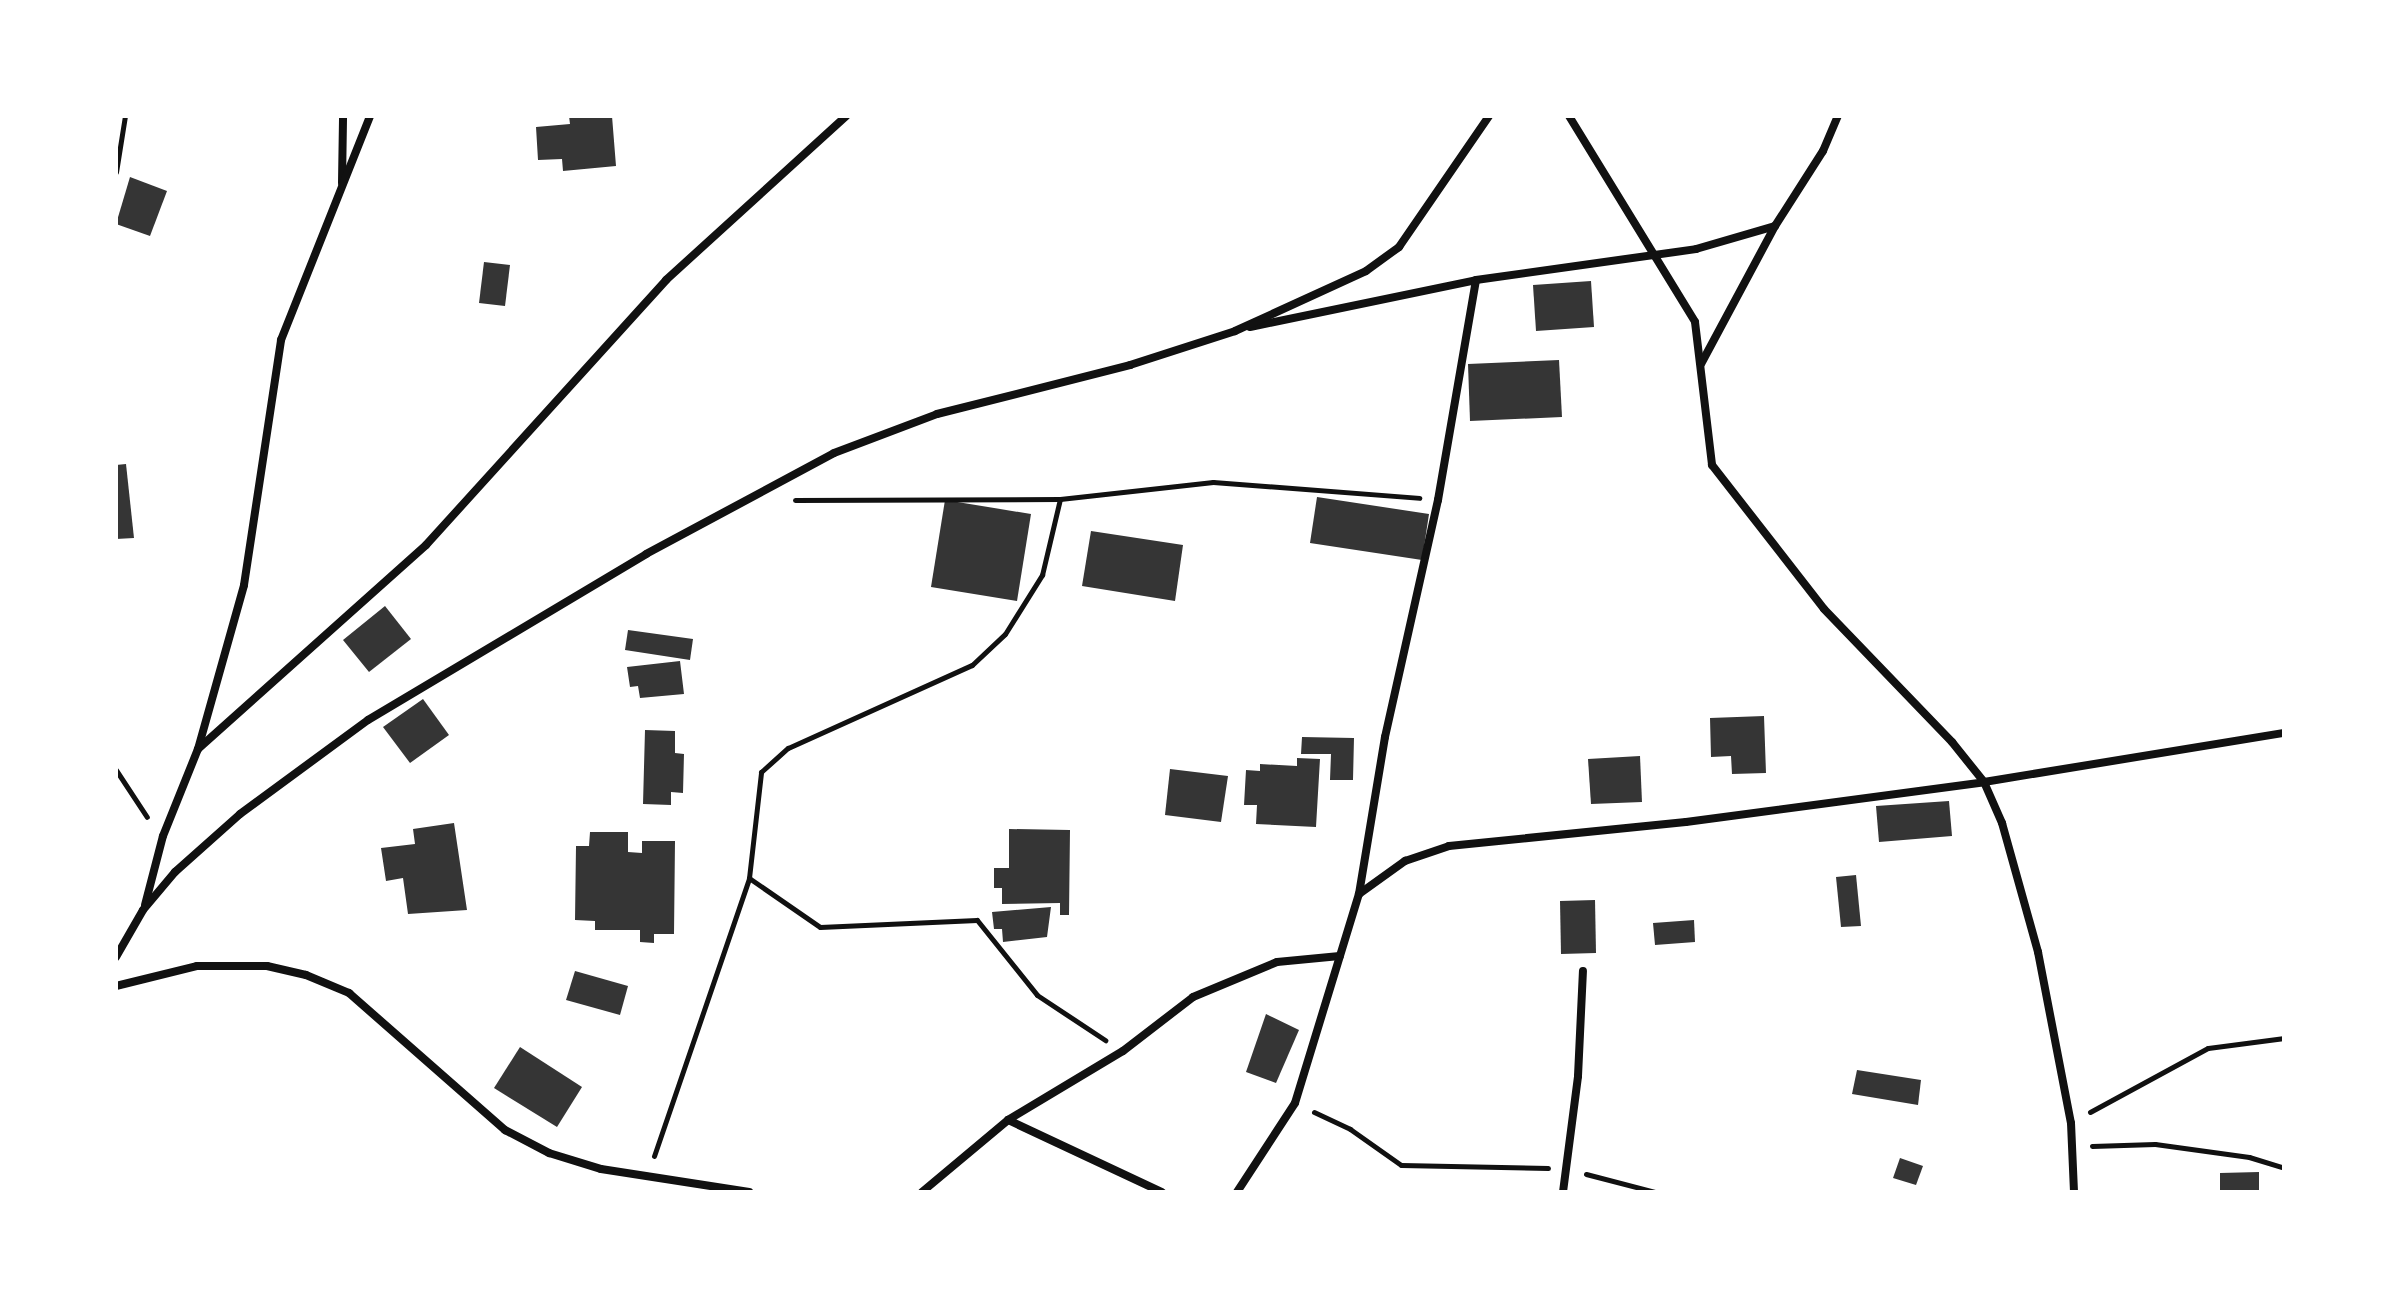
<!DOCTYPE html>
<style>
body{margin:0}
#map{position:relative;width:2400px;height:1308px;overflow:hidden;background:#fff;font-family:"Source Sans 3",sans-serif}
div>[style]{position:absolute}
.building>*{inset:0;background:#353535}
.path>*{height:5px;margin:-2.5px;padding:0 2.5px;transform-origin:2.5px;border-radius:2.5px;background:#111}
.minor>*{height:8px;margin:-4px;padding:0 4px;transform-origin:4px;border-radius:4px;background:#111}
span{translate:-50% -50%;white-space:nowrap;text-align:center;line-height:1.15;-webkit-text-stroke:6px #fff;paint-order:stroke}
.frame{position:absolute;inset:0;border:118px solid #fff;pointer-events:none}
</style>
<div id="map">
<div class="building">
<i style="clip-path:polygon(569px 116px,612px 116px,616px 166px,563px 171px,562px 159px,538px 160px,536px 127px,570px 124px)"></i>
<i style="clip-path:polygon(130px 177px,167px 191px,150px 236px,116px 224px)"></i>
<i style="clip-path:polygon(484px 262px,510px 265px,505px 306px,479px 303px)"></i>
<i style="clip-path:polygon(1591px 281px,1594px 327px,1536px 331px,1533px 285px)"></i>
<i style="clip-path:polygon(1559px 360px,1562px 417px,1470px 421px,1468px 364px)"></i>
<i style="clip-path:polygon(126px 464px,134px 538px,116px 539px,116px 465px)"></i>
<i style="clip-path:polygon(1317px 497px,1429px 514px,1422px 560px,1310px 543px)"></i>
<i style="clip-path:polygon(945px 500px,1031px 514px,1017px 601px,931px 587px)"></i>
<i style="clip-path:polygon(1091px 531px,1183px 545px,1175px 601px,1082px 586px)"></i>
<i style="clip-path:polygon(385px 606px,411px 639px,369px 672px,343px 640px)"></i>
<i style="clip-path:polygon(628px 630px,693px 639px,690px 660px,625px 650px)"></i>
<i style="clip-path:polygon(680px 661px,684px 694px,640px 698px,638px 686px,630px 687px,627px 667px)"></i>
<i style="clip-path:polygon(423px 699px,449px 735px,410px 763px,383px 727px)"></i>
<i style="clip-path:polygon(1764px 716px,1766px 773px,1732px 774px,1731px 756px,1711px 757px,1710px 718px)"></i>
<i style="clip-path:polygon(645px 730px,675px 731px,675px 753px,684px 754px,683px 793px,671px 792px,671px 805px,643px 804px)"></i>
<i style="clip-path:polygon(1302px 737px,1354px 738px,1353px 780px,1330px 780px,1331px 754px,1301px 754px)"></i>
<i style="clip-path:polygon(1640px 756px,1642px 802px,1591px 804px,1588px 759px)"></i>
<i style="clip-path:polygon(1297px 758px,1320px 759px,1316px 827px,1256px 824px,1257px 805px,1244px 805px,1246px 770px,1260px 771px,1260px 764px,1297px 766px)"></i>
<i style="clip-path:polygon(1170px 769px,1228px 776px,1221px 822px,1165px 815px)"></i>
<i style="clip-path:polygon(1949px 801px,1952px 836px,1879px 842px,1876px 806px)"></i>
<i style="clip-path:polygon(454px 823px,467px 910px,408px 914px,403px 878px,386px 881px,381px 848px,415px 844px,413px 829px)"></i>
<i style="clip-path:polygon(1009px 829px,1070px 830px,1069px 915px,1060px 915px,1060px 903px,1002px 904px,1002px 888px,994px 888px,994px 868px,1009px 868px)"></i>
<i style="clip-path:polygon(590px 832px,628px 832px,628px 852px,642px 853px,642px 841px,675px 841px,674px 934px,654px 934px,654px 943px,640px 942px,640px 930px,595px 930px,595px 921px,575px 920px,576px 846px,589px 846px)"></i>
<i style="clip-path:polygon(1856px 875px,1861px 926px,1841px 927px,1836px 877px)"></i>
<i style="clip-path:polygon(1595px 900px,1596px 953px,1561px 954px,1560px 901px)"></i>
<i style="clip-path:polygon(1051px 907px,1047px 937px,1003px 942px,1002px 929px,994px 929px,992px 912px)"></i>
<i style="clip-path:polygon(1694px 920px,1695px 942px,1655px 945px,1653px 923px)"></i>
<i style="clip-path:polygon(575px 971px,628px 986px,620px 1015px,566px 1000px)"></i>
<i style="clip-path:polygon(1266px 1014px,1299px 1030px,1276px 1083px,1246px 1072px)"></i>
<i style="clip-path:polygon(520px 1047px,582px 1087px,557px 1127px,494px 1088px)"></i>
<i style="clip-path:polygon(1857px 1070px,1921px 1080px,1918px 1105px,1852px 1094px)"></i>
<i style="clip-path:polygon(1900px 1158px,1923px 1166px,1916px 1185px,1893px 1178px)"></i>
<i style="clip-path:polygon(2259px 1172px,2259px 1192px,2220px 1192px,2220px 1173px)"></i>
</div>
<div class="path">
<i style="left:116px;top:172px;width:57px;rotate:-80.9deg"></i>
<i style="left:795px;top:500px;width:265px;rotate:-0.2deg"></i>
<i style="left:1060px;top:499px;width:154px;rotate:-6.3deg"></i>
<i style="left:1213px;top:482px;width:207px;rotate:4.4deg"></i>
<i style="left:116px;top:770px;width:56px;rotate:56.6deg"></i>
<i style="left:749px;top:878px;width:86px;rotate:34.6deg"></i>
<i style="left:820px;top:927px;width:157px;rotate:-2.6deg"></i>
<i style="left:977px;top:920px;width:96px;rotate:51.3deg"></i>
<i style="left:1037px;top:995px;width:82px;rotate:33.5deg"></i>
<i style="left:1314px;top:1112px;width:40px;rotate:25deg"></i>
<i style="left:1350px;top:1129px;width:62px;rotate:35.2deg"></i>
<i style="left:1401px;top:1165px;width:147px;rotate:1.2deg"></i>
<i style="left:2090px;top:1112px;width:134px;rotate:-28.5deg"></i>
<i style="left:2208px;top:1048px;width:77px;rotate:-7.5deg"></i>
<i style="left:2092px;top:1146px;width:63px;rotate:-1.8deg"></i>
<i style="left:2155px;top:1144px;width:95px;rotate:7.9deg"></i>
<i style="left:2249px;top:1157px;width:37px;rotate:17deg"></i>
<i style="left:654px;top:1156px;width:294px;rotate:-71.1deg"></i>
<i style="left:749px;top:878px;width:107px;rotate:-83.5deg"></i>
<i style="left:761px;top:772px;width:36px;rotate:-42deg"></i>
<i style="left:788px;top:748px;width:202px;rotate:-24.3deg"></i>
<i style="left:972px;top:665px;width:45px;rotate:-43.2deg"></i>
<i style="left:1005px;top:634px;width:70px;rotate:-57.9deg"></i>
<i style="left:1042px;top:575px;width:78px;rotate:-76.7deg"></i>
<i style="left:1586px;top:1174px;width:71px;rotate:14.6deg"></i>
</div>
<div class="minor">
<i style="left:1569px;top:116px;width:241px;rotate:58.5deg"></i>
<i style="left:1695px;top:322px;width:144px;rotate:83.2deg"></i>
<i style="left:1712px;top:465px;width:182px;rotate:52.1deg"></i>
<i style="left:1824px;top:609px;width:185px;rotate:46.1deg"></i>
<i style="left:1952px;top:742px;width:51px;rotate:51.3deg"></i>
<i style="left:1984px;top:782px;width:45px;rotate:66.3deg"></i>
<i style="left:2002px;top:823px;width:134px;rotate:74.4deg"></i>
<i style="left:2038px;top:952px;width:174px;rotate:79.1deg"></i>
<i style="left:2071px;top:1123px;width:69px;rotate:87.5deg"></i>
<i style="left:342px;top:183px;width:67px;rotate:-89.1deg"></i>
<i style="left:1250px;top:327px;width:231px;rotate:-11.7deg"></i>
<i style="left:1476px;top:280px;width:222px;rotate:-8deg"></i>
<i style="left:1696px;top:249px;width:82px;rotate:-16.2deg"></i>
<i style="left:1701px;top:364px;width:157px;rotate:-61.8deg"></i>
<i style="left:1775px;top:226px;width:89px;rotate:-57.4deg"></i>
<i style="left:1823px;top:151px;width:38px;rotate:-67deg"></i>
<i style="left:198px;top:749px;width:306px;rotate:-41.8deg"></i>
<i style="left:426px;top:545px;width:358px;rotate:-47.8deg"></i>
<i style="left:666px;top:280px;width:244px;rotate:-42.3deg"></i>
<i style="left:1359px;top:894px;width:159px;rotate:-80.6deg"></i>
<i style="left:1385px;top:737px;width:243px;rotate:-77.4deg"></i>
<i style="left:1438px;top:500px;width:223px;rotate:-80.2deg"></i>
<i style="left:145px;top:905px;width:71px;rotate:-75.4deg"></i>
<i style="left:163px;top:836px;width:94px;rotate:-68.1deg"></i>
<i style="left:198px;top:749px;width:170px;rotate:-74.3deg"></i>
<i style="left:244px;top:585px;width:248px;rotate:-81.4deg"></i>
<i style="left:281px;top:340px;width:241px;rotate:-68.3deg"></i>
<i style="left:116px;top:957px;width:54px;rotate:-60.1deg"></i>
<i style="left:143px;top:910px;width:50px;rotate:-49.9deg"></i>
<i style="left:175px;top:872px;width:87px;rotate:-41.7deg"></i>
<i style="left:240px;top:814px;width:159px;rotate:-36.3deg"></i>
<i style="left:368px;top:720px;width:324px;rotate:-30.8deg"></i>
<i style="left:646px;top:554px;width:213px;rotate:-28.2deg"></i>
<i style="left:834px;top:453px;width:110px;rotate:-20.7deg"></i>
<i style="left:937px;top:414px;width:199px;rotate:-14.2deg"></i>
<i style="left:1130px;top:365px;width:110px;rotate:-17.9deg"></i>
<i style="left:1235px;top:331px;width:144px;rotate:-24.6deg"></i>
<i style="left:1366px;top:271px;width:41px;rotate:-36deg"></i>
<i style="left:1399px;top:247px;width:159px;rotate:-55.5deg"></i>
<i style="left:116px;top:986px;width:83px;rotate:-13.9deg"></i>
<i style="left:197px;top:966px;width:70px"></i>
<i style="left:267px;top:966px;width:40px;rotate:13deg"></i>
<i style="left:306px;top:975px;width:47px;rotate:22.7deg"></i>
<i style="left:349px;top:993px;width:208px;rotate:41.3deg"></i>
<i style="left:505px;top:1130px;width:50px;rotate:27.6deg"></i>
<i style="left:549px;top:1153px;width:54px;rotate:17.1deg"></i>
<i style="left:601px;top:1169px;width:150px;rotate:8.8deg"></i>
<i style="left:1008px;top:1120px;width:170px;rotate:25.1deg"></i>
<i style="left:922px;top:1192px;width:112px;rotate:-39.9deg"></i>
<i style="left:1008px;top:1120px;width:134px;rotate:-31deg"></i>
<i style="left:1123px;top:1051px;width:88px;rotate:-37.6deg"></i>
<i style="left:1193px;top:997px;width:91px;rotate:-22.6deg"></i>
<i style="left:1277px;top:962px;width:63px;rotate:-5.4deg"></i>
<i style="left:1237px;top:1192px;width:106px;rotate:-56.9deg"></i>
<i style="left:1295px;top:1103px;width:219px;rotate:-73deg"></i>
<i style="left:1359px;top:894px;width:57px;rotate:-35.7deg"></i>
<i style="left:1405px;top:861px;width:46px;rotate:-18.8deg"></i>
<i style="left:1449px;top:846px;width:238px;rotate:-5.8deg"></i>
<i style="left:1686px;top:822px;width:301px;rotate:-7.6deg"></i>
<i style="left:1984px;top:782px;width:304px;rotate:-9.3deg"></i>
<i style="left:1563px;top:1192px;width:117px;rotate:-82.6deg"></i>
<i style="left:1578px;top:1076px;width:105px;rotate:-87.3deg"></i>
</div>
<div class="frame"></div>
</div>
